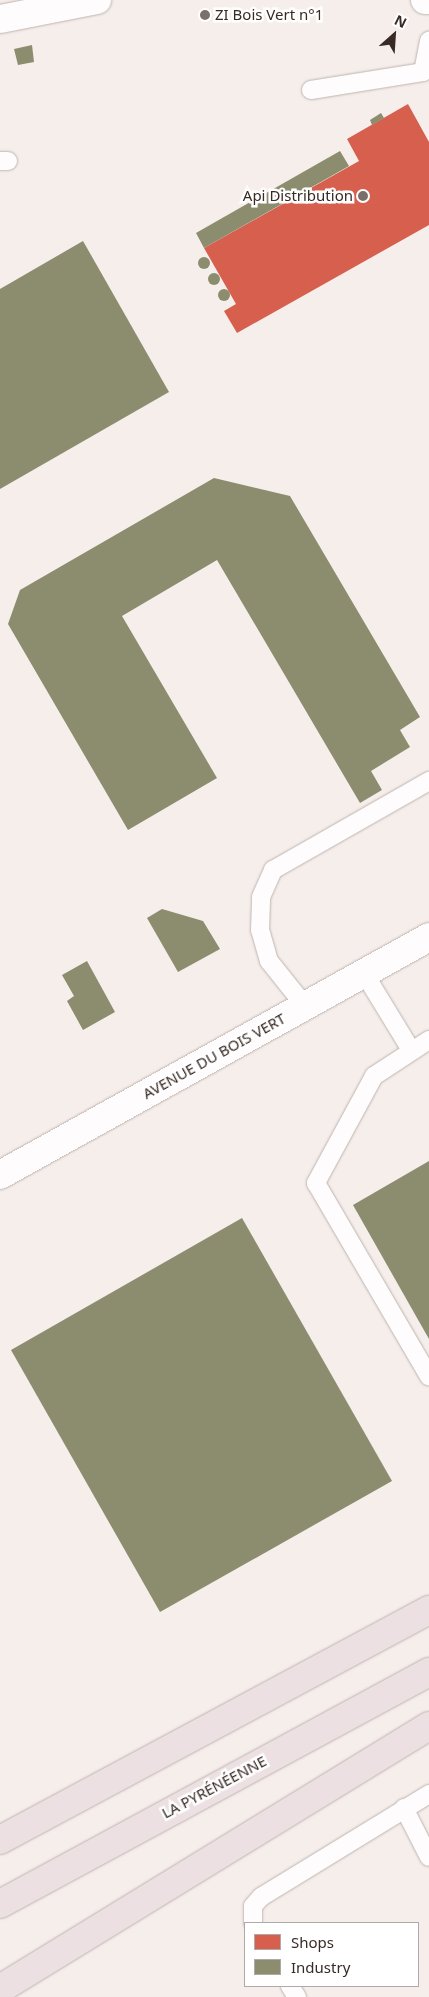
<!DOCTYPE html>
<meta charset="utf-8">
<style>
body{margin:0}
#map{position:relative;width:429px;height:1997px;overflow:hidden;background:#f6eeeb;font-family:"Noto Sans",sans-serif}
div>[style]{position:absolute}
.shops>*{inset:0;background:#d6604d}
.industry>*{inset:0;background:#8c8c6e}
.round{border-radius:50%}
.roads{filter:drop-shadow(0 0 1px #beb4b0) drop-shadow(0 0 1px #beb4b0)}
.service>*{height:18px;margin:-9px;padding:0 9px;transform-origin:9px;border-radius:9px;background:#fefcfc}
.minor>*{height:28px;margin:-14px;padding:0 14px;transform-origin:14px;border-radius:14px;background:#fefcfc}
.tertiary>*{height:28px;margin:-14px;padding:0 14px;transform-origin:14px;border-radius:14px;background:#fefcfc}
.motorway>*{height:28px;margin:-14px;padding:0 14px;transform-origin:14px;border-radius:14px;background:#ece0e2}
.dots>*{width:14px;height:14px;translate:-50% -50%;box-sizing:border-box;border:2px solid #fff;border-radius:50%}
span{translate:-50% -50%;white-space:nowrap;text-align:center;line-height:1.15;-webkit-text-stroke:5px #fff;paint-order:stroke}
.poi-label{font-size:15px;color:#382a24}
.left{translate:0 -50%;text-align:left}
.right{translate:-100% -50%;text-align:right}
.street-label{font-size:15px;color:#382a24}
.legend{position:absolute;left:244px;top:1922px;width:175px;height:65px;box-sizing:border-box;background:#fff;border:1px solid #afaaa7;margin:0;padding:6px 9px;list-style:none;font-size:15px;color:#382a24}
.legend li{display:flex;align-items:center;gap:10px;height:25px}
.legend b{width:25px;border:1px solid #afaaa7}
.north{position:absolute;left:369px;top:10px;width:50px;height:50px;-webkit-text-stroke:4px #fff;paint-order:stroke;rotate:26deg;font-size:14px;font-weight:700;line-height:20px;text-align:center;color:#382a24}
.north::after{content:'';display:block;margin:auto;width:18px;height:22px;background:#382a24;clip-path:polygon(50% 0,100% 100%,50% 72%,0 100%)}
</style>
<div id="map">
<div class="shops">
<i style="clip-path:polygon(408px 104px,429px 142px,429px 225px,237px 333px,224px 311px,236px 304px,204px 248px,359px 161px,347px 139px)"></i>
</div>
<div class="industry">
<i style="clip-path:polygon(32px 45px,34px 62px,18px 65px,14px 49px)"></i>
<i style="clip-path:polygon(381px 113px,384px 118px,372px 125px,370px 120px)"></i>
<i style="clip-path:polygon(340px 151px,349px 166px,204px 248px,196px 233px)"></i>
<i style="clip-path:polygon(83px 241px,169px 392px,0 489px,0 289px)"></i>
<i class="round" style="left:198px;top:257px;width:12px;height:12px"></i>
<i class="round" style="left:208px;top:273px;width:12px;height:12px"></i>
<i class="round" style="left:218px;top:289px;width:12px;height:12px"></i>
<i style="clip-path:polygon(214px 478px,290px 496px,420px 717px,400px 730px,410px 747px,371px 771px,382px 790px,360px 803px,217px 560px,122px 616px,217px 778px,128px 830px,8px 624px,20px 590px)"></i>
<i style="clip-path:polygon(162px 909px,203px 921px,220px 949px,178px 972px,147px 918px)"></i>
<i style="clip-path:polygon(87px 961px,115px 1012px,83px 1030px,67px 1001px,74px 996px,62px 975px)"></i>
<i style="clip-path:polygon(429px 1161px,429px 1339px,353px 1205px)"></i>
<i style="clip-path:polygon(242px 1218px,392px 1481px,160px 1612px,11px 1350px)"></i>
</div>
<div class="roads">
<div class="service">
<i style="left:311px;top:90px;width:113px;rotate:-9.1deg"></i>
<i style="left:423px;top:72px;width:32px;rotate:-79deg"></i>
<i style="left:0;top:161px;width:8px"></i>
<i style="left:364px;top:973px;width:90px;rotate:58.6deg"></i>
<i style="left:305px;top:1006px;width:58px;rotate:-128.7deg"></i>
<i style="left:269px;top:961px;width:32px;rotate:-106deg"></i>
<i style="left:260px;top:930px;width:33px;rotate:-88deg"></i>
<i style="left:261px;top:897px;width:30px;rotate:-66deg"></i>
<i style="left:273px;top:870px;width:180px;rotate:-29.7deg"></i>
<i style="left:429px;top:1040px;width:66px;rotate:146.8deg"></i>
<i style="left:374px;top:1076px;width:122px;rotate:118.5deg"></i>
<i style="left:316px;top:1183px;width:224px;rotate:59.7deg"></i>
<i style="left:404px;top:1808px;width:55px;rotate:63deg"></i>
<i style="left:253px;top:1923px;width:17px;rotate:-90deg"></i>
<i style="left:253px;top:1906px;width:12px;rotate:-48deg"></i>
<i style="left:261px;top:1897px;width:197px;rotate:-31.5deg"></i>
<i style="left:290px;top:1986px;width:13px;rotate:58deg"></i>
</div>
<div class="minor">
<i style="left:0;top:1175px;width:491px;rotate:-29deg"></i>
</div>
<div class="tertiary">
<i style="left:425px;top:0;width:4px"></i>
<i style="left:0;top:19px;width:99px;rotate:-11.1deg"></i>
</div>
<div class="motorway">
<i style="left:0;top:1840px;width:487px;rotate:-28.2deg"></i>
<i style="left:0;top:1904px;width:488px;rotate:-28.4deg"></i>
<i style="left:0;top:1989px;width:503px;rotate:-31.51deg"></i>
</div>
</div>
<div class="dots">
<i style="left:205px;top:15px;background:#7a6f6a"></i>
<i style="left:363px;top:196px;background:#7a6f6a"></i>
</div>
<div class="poi-label">
<span class="left" style="left:215px;top:15px">ZI Bois Vert n°1</span>
<span class="right" style="left:353px;top:196px">Api Distribution</span>
</div>
<div class="street-label">
<span style="left:214px;top:1056px;rotate:-29deg">AVENUE DU BOIS VERT</span>
<span style="left:214px;top:1787px;rotate:-28deg">LA PYRÉNÉENNE</span>
</div>
<ul class="legend">
<li><b style="height:14px;background:#d6604d"></b>Shops</li>
<li><b style="height:14px;background:#8c8c6e"></b>Industry</li>
</ul>
<div class="north">N</div>
</div>
